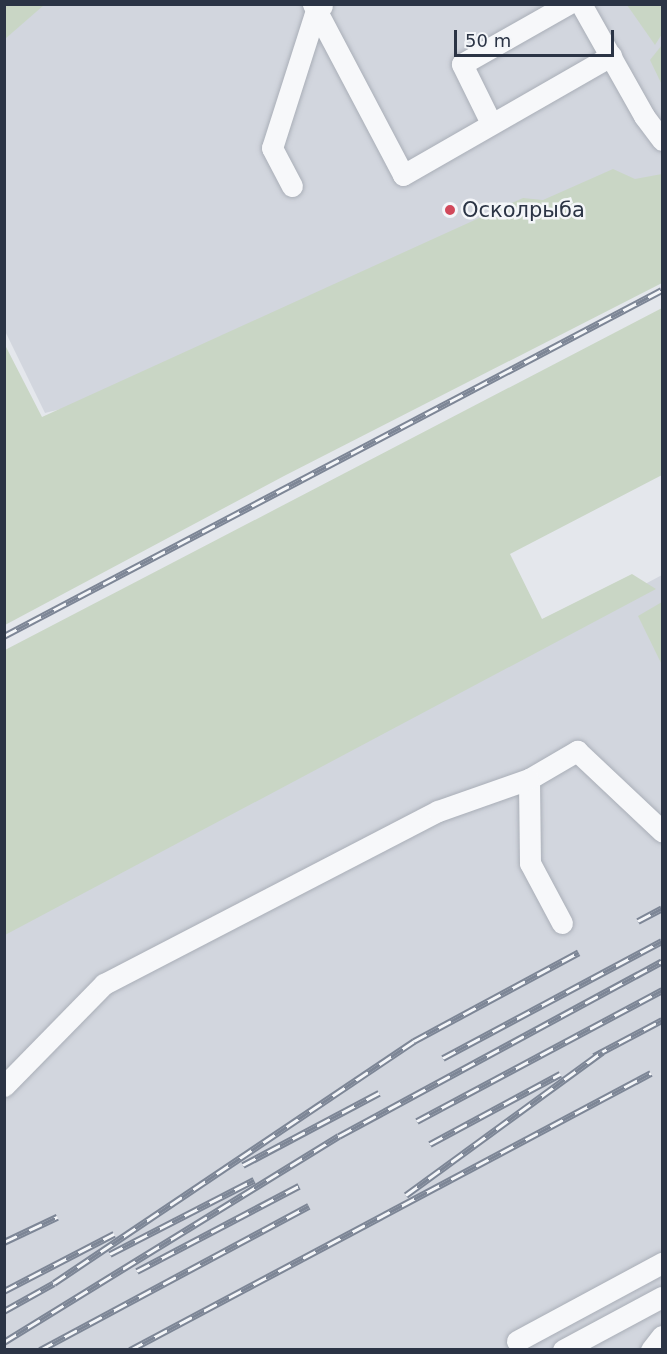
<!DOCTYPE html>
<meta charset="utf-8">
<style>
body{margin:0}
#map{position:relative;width:667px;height:1354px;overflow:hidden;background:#e4e7ec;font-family:"DejaVu Sans",sans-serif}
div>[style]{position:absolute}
.built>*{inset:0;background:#d2d6de}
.green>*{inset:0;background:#c9d6c5}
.roads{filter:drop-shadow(0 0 2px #a9aeb7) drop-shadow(0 0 2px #a9aeb7)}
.minor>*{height:21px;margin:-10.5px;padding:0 10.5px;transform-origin:10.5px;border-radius:10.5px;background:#f7f8fa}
.rail>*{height:7px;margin-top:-3.5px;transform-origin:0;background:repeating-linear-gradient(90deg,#f4f6f9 0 14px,#7d8696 0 28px);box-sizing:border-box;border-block:2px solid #7d8696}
.dots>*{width:16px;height:16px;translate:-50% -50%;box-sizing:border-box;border:3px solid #f4f6f9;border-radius:50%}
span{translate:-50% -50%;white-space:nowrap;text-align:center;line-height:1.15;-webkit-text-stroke:5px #f4f6f9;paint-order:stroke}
.poi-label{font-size:21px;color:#2b3445}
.left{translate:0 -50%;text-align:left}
.frame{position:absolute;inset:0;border:6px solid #2b3445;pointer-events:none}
.scale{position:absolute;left:454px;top:30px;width:160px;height:27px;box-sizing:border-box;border:3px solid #2b3445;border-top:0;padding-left:8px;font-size:18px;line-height:21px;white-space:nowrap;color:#2b3445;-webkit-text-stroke:4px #f4f6f9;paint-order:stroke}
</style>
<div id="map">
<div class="built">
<i style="clip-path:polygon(5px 5px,662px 5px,662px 241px,274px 356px,45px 413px,5px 331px)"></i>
<i style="clip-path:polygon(662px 575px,662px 1349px,5px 1349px,4px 925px)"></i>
</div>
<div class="green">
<i style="clip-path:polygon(5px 4px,44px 4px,44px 5px,5px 39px)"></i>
<i style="clip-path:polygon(627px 5px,662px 5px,662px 34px,655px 45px)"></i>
<i style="clip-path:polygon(662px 45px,662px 85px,650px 60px)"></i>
<i style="clip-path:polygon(613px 169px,635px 179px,662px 174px,662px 283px,284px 476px,5px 625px,5px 345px,42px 417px,523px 198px,543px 200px)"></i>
<i style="clip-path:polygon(662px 308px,662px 475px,510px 554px,542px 619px,632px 574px,656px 589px,5px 935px,5px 650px)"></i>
<i style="clip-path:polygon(662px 602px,662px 665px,638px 616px)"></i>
</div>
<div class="roads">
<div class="minor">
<i style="left:313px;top:4px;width:193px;rotate:62.2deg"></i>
<i style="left:403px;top:175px;width:240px;rotate:-29.8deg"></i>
<i style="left:581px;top:4px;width:129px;rotate:60.6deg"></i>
<i style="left:644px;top:116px;width:30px;rotate:53deg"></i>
<i style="left:491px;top:123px;width:66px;rotate:-116.2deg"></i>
<i style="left:462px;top:64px;width:122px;rotate:-29.5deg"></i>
<i style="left:292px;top:186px;width:43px;rotate:-117.8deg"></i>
<i style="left:272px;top:148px;width:145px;rotate:-72.3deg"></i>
<i style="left:316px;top:10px;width:7px;rotate:-34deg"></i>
<i style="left:562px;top:923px;width:68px;rotate:-118.1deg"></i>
<i style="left:530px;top:863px;width:84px;rotate:-90.7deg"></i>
<i style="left:529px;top:779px;width:56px;rotate:-30.3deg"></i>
<i style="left:577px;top:751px;width:117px;rotate:43.3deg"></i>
<i style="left:4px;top:1086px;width:143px;rotate:-45.6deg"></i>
<i style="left:104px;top:984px;width:376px;rotate:-27.4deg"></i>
<i style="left:438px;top:811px;width:96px;rotate:-19.4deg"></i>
<i style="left:517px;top:1341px;width:165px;rotate:-28.3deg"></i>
<i style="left:563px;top:1350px;width:112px;rotate:-28.2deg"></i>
<i style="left:651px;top:1350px;width:18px;rotate:-52deg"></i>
</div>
</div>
<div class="rail">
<i style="left:4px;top:636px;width:743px;rotate:-27.74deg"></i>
<i style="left:638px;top:921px;width:27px;rotate:-28deg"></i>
<i style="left:594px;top:1056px;width:77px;rotate:-27.9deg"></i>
<i style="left:443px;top:1058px;width:248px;rotate:-28.1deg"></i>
<i style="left:417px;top:1121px;width:278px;rotate:-28.1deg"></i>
<i style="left:430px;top:1144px;width:148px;rotate:-28.3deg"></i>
<i style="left:243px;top:1165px;width:154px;rotate:-27.9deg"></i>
<i style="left:406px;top:1195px;width:243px;rotate:-36.1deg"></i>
<i style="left:4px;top:1242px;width:59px;rotate:-25.3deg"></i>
<i style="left:110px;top:1254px;width:162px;rotate:-27.2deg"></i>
<i style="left:137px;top:1271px;width:183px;rotate:-27.7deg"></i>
<i style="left:4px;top:1291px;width:124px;rotate:-27.4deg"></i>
<i style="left:4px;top:1311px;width:57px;rotate:-29.2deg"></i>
<i style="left:54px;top:1283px;width:434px;rotate:-33.9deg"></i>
<i style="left:414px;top:1041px;width:187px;rotate:-28.3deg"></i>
<i style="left:4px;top:1342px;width:393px;rotate:-31.6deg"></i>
<i style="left:339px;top:1136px;width:367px;rotate:-28.4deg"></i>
<i style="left:40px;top:1350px;width:305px;rotate:-28.2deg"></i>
<i style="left:130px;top:1350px;width:590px;rotate:-28deg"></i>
</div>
<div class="dots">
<i style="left:450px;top:210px;background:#d1495b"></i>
</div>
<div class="poi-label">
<span class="left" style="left:462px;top:210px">Осколрыба</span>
</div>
<div class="frame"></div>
<div class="scale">50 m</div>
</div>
